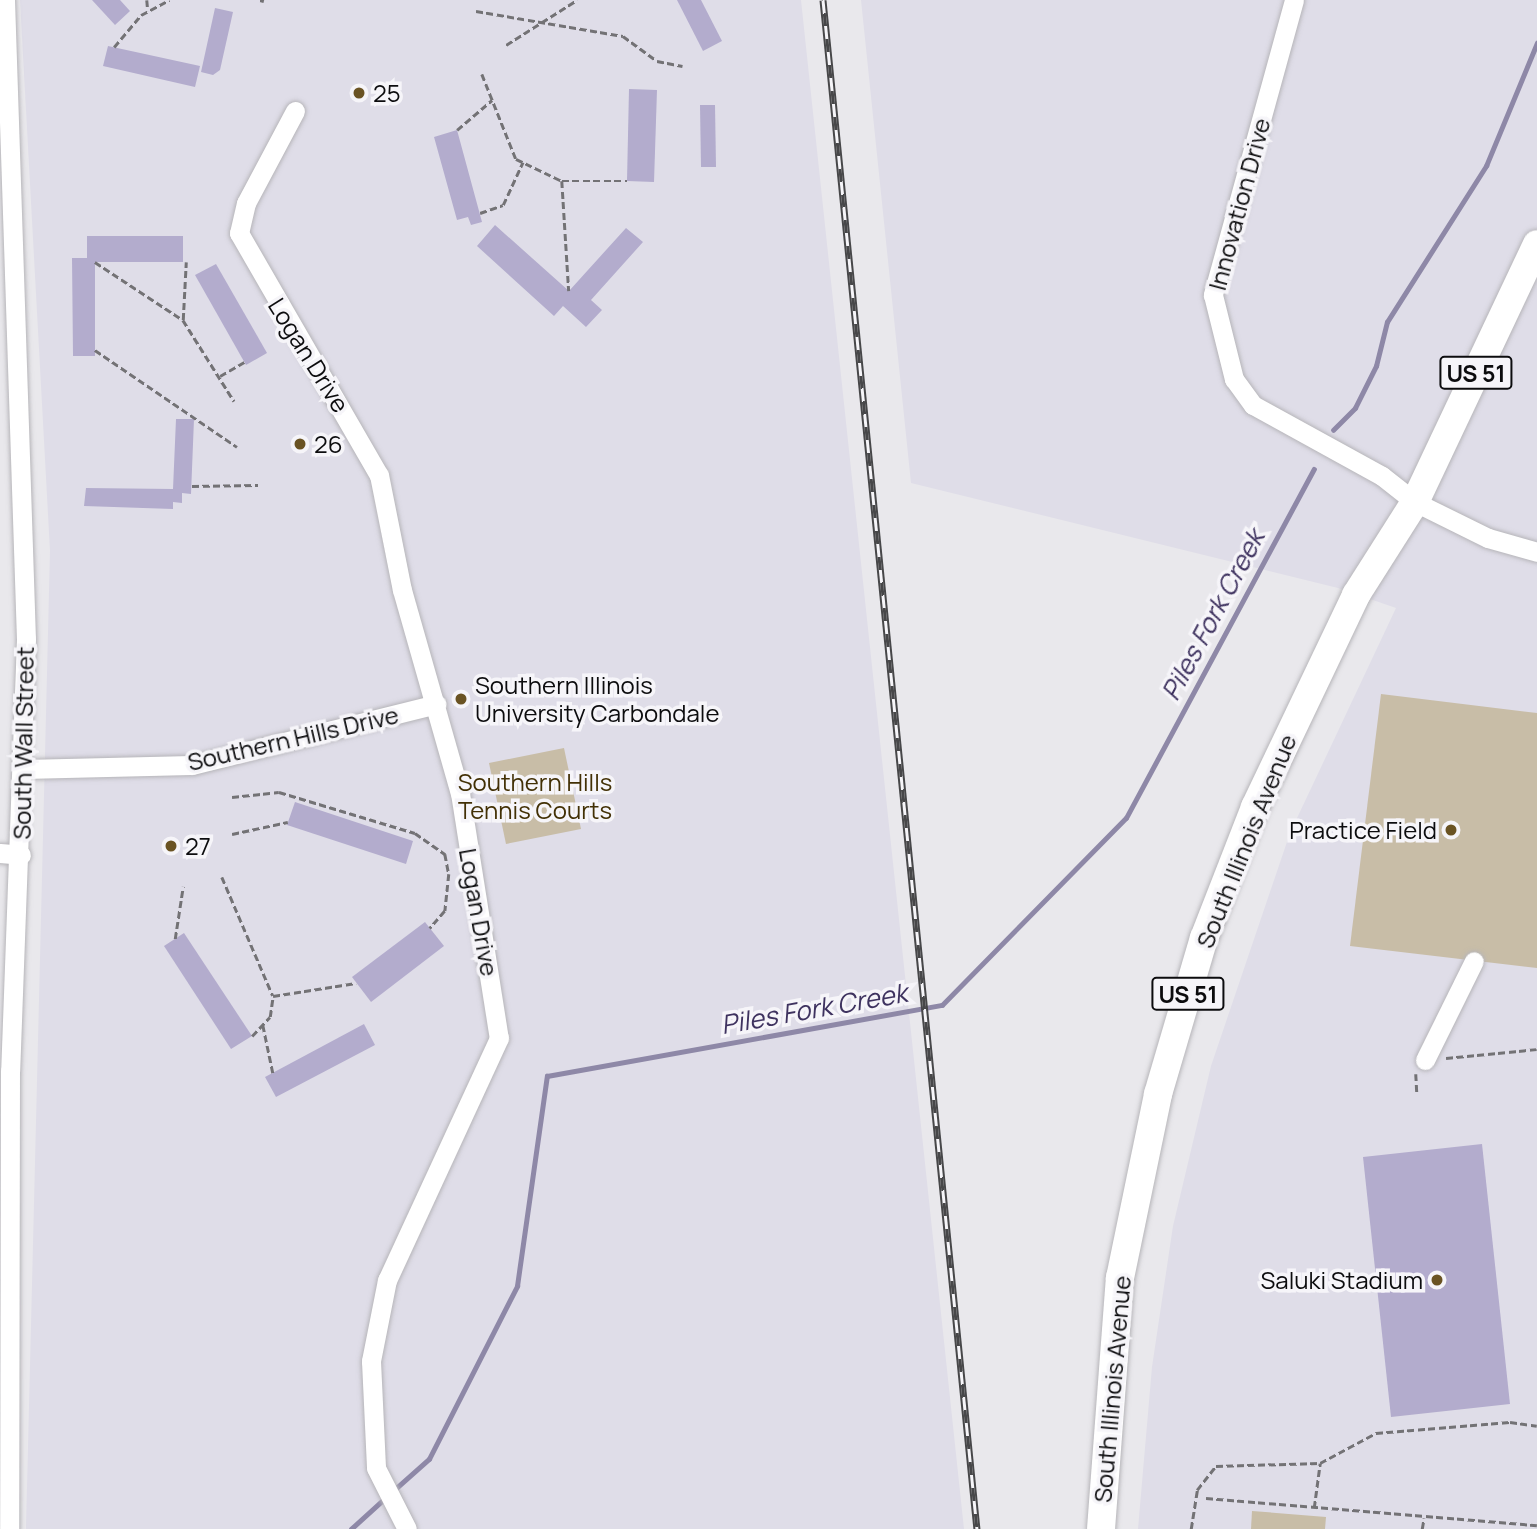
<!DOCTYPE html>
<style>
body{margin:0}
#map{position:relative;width:1537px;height:1529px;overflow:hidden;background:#e9e8ec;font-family:Manrope,sans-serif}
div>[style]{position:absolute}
.built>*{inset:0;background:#dfdde8}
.green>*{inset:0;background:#c8bda7}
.stream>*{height:4.5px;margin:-2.25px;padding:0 2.25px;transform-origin:2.25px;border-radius:2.25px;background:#8e88a7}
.building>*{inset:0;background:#b3accd}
.path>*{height:2.5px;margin-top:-1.25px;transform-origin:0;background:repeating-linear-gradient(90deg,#737275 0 7px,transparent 0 10.5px)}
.roads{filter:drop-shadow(0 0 2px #b6b5b9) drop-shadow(0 0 2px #b6b5b9)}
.minor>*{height:19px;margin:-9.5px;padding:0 9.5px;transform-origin:9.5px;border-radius:9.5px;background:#fff}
.highway>*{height:28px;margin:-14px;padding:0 14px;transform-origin:14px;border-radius:14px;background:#fff}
.rail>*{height:7px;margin-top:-3.5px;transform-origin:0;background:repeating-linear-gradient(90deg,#f6f5f9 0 13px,#474749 0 26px);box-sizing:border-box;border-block:2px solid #474749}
.dots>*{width:19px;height:19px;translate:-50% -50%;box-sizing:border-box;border:4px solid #f6f5f9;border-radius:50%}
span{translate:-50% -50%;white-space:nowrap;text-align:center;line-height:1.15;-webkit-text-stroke:7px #f6f5f9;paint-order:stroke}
.shield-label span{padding:2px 5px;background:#f6f5f9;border:2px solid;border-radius:5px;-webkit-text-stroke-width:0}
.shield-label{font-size:23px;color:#0c0c0e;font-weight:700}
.poi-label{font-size:24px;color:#0c0c0e}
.left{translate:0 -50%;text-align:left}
.right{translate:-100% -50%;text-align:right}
.street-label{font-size:24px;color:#0c0c0e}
.park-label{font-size:24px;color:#423005}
.water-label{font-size:26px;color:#3e325f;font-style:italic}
</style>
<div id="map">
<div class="built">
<i style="clip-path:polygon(20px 0,801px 0,964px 1529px,26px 1529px,50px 551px)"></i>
<i style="clip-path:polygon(861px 0,1537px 0,1537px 1529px,1138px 1529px,1152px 1367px,1173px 1226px,1211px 1066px,1290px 833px,1396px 608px,1338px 588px,911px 483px)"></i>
</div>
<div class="green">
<i style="clip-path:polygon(1381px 694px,1537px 713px,1537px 968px,1350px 946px)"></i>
<i style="clip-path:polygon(564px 748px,581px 829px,506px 844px,489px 763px)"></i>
<i style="clip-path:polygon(1252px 1511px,1326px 1517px,1325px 1529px,1251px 1529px)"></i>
</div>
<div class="stream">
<i style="left:1333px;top:430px;width:31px;rotate:-45deg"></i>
<i style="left:1355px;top:408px;width:47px;rotate:-63.4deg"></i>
<i style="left:1376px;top:366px;width:45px;rotate:-76deg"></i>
<i style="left:1387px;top:322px;width:185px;rotate:-57.6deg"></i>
<i style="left:1486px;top:166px;width:133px;rotate:-67.5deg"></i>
<i style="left:393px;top:1491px;width:48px;rotate:-41.6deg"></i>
<i style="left:429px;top:1459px;width:194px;rotate:-63deg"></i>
<i style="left:517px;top:1286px;width:212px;rotate:-81.9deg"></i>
<i style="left:547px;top:1076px;width:401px;rotate:-10.2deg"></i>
<i style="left:942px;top:1005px;width:262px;rotate:-45.5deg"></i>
<i style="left:1126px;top:818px;width:396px;rotate:-61.7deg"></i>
<i style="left:351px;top:1529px;width:45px;rotate:-42.3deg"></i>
</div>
<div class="building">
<i style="clip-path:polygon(92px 0,120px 0,130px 11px,115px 25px)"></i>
<i style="clip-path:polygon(677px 0,701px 0,722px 41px,703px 51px)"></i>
<i style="clip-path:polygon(215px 8px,233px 12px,220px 70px,213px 75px,201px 72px)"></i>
<i style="clip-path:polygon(108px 46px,200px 66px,195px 87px,103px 66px)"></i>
<i style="clip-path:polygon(629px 89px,657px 90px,654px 182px,627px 181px)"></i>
<i style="clip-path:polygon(700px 105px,715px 105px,716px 167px,701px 167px)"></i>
<i style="clip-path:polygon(457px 130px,482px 222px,471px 225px,468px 217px,457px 220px,434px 137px)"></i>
<i style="clip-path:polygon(495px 225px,569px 291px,626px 228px,643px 242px,591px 300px,602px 310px,586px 327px,563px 306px,554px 316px,477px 246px)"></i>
<i style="clip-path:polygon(87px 236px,183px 236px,183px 262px,95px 262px,95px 356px,73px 356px,72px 258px,87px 258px)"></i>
<i style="clip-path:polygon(216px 264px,267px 353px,246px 365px,195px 275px)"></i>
<i style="clip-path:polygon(176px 419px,194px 419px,191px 494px,182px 493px,182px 503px,173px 502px,173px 509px,84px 506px,86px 488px,173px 489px)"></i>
<i style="clip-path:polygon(295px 802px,413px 841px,406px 864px,287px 825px)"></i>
<i style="clip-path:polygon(425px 922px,444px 946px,371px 1002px,352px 977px)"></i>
<i style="clip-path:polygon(184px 933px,252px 1036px,231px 1049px,164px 946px)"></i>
<i style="clip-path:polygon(364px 1024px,375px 1045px,276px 1097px,265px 1077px)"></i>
<i style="clip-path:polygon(1482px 1144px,1510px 1404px,1391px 1417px,1363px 1157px)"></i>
</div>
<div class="path">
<i style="left:147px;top:0;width:11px;rotate:85deg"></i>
<i style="left:260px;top:0;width:4px;rotate:14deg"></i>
<i style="left:476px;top:11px;width:149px;rotate:9.7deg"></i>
<i style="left:623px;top:36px;width:42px;rotate:36.3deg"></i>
<i style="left:657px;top:61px;width:26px;rotate:11deg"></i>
<i style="left:506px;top:45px;width:84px;rotate:-32.4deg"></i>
<i style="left:114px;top:47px;width:42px;rotate:-49.8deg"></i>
<i style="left:141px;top:15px;width:32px;rotate:-28deg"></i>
<i style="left:482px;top:74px;width:92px;rotate:68.2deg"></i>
<i style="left:516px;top:159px;width:51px;rotate:25.6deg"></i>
<i style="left:562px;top:181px;width:65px"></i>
<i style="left:457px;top:130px;width:46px;rotate:-40.6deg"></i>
<i style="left:562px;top:181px;width:110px;rotate:86.4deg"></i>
<i style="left:480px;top:213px;width:24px;rotate:-19deg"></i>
<i style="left:503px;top:205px;width:47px;rotate:-65.1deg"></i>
<i style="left:95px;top:262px;width:105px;rotate:33.4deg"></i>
<i style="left:183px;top:320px;width:96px;rotate:57.8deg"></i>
<i style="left:183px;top:320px;width:58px;rotate:-87deg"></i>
<i style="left:95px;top:350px;width:172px;rotate:34.3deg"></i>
<i style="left:220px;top:376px;width:28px;rotate:-30deg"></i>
<i style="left:192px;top:486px;width:66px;rotate:-0.9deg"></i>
<i style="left:232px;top:797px;width:47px;rotate:-6.1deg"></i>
<i style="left:279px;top:792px;width:142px;rotate:16.8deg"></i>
<i style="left:415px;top:833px;width:37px;rotate:35deg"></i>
<i style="left:445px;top:854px;width:20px;rotate:79deg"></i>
<i style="left:449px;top:874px;width:37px;rotate:96deg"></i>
<i style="left:445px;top:911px;width:23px;rotate:131deg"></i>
<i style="left:232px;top:834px;width:57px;rotate:-12.1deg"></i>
<i style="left:222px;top:877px;width:129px;rotate:66.8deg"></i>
<i style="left:273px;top:996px;width:84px;rotate:-8.9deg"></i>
<i style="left:175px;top:939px;width:53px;rotate:-81.3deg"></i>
<i style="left:263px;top:1025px;width:49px;rotate:78.2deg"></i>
<i style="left:252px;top:1036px;width:26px;rotate:-47deg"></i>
<i style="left:270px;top:1017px;width:21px;rotate:-82deg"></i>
<i style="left:1446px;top:1058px;width:91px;rotate:-5.6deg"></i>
<i style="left:1416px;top:1074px;width:19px;rotate:87deg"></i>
<i style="left:1206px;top:1498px;width:332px;rotate:4.7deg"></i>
<i style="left:1314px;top:1508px;width:45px;rotate:-82.4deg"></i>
<i style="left:1320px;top:1463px;width:64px;rotate:-28.2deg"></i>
<i style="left:1376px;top:1433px;width:134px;rotate:-4.7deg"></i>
<i style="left:1510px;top:1422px;width:27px;rotate:8deg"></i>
<i style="left:1191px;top:1529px;width:39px;rotate:-81deg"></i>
<i style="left:1197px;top:1490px;width:31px;rotate:-52deg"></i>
<i style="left:1216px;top:1466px;width:104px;rotate:-1.7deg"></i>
<i style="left:1422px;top:1529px;width:11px;rotate:-80deg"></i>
</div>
<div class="roads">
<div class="minor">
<i style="left:5px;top:0;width:639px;rotate:88.12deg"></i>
<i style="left:26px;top:639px;width:432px;rotate:92.1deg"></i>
<i style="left:10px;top:1071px;width:458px;rotate:90.1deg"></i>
<i style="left:1294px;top:0;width:306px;rotate:105.4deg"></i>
<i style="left:1213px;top:295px;width:87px;rotate:76deg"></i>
<i style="left:1234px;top:379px;width:32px;rotate:54deg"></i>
<i style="left:1253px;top:405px;width:147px;rotate:28.8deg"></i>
<i style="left:1382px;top:476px;width:42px;rotate:38.2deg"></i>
<i style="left:1415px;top:502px;width:81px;rotate:26.3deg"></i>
<i style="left:1488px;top:538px;width:51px;rotate:15.9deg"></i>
<i style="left:295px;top:111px;width:104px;rotate:118deg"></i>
<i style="left:246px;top:203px;width:31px;rotate:103deg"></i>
<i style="left:239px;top:233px;width:280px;rotate:60deg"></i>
<i style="left:379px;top:475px;width:117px;rotate:78.7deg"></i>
<i style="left:402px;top:590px;width:211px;rotate:74.1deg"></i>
<i style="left:460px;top:793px;width:248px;rotate:81deg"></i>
<i style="left:499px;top:1038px;width:267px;rotate:114.8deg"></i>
<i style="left:387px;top:1280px;width:83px;rotate:101.2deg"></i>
<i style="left:371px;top:1361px;width:107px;rotate:87.3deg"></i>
<i style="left:376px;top:1468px;width:68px;rotate:63.1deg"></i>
<i style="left:23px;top:769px;width:169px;rotate:-1.4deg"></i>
<i style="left:192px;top:765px;width:252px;rotate:-14deg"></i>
<i style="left:0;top:853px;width:21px;rotate:5deg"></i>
<i style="left:1425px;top:1060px;width:110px;rotate:-63.7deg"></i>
</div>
<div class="highway">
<i style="left:1101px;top:1529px;width:252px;rotate:-85.7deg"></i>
<i style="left:1120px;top:1278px;width:188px;rotate:-78.3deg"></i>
<i style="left:1158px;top:1094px;width:163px;rotate:-73.6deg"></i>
<i style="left:1204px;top:938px;width:141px;rotate:-68.7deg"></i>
<i style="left:1255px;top:807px;width:235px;rotate:-64.5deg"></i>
<i style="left:1356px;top:595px;width:110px;rotate:-57.6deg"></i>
<i style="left:1415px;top:502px;width:285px;rotate:-64.7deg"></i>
</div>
</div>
<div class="rail">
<i style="left:823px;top:0;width:1537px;rotate:84.25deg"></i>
</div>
<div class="dots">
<i style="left:359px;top:93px;background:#6a5323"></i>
<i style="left:300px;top:444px;background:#6a5323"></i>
<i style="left:461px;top:699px;background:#6a5323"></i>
<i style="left:1451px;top:830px;background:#6a5323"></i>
<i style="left:171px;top:846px;background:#6a5323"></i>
<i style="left:1437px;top:1280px;background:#6a5323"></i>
</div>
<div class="shield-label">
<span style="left:1476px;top:373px">US 51</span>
<span style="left:1188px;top:994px">US 51</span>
</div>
<div class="poi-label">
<span class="left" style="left:373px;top:93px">25</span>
<span class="left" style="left:314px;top:444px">26</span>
<span class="left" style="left:475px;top:699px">Southern Illinois<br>University Carbondale</span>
<span class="right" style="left:1437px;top:830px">Practice Field</span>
<span class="left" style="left:185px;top:846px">27</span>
<span class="right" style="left:1423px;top:1280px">Saluki Stadium</span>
</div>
<div class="street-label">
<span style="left:1239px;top:204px;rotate:-75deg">Innovation Drive</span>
<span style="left:309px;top:355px;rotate:58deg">Logan Drive</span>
<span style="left:293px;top:738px;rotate:-13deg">Southern Hills Drive</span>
<span style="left:23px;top:743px;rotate:-89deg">South Wall Street</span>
<span style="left:1246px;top:841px;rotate:-68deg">South Illinois Avenue</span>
<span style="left:479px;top:912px;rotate:80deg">Logan Drive</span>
<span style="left:1112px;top:1389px;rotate:-85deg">South Illinois Avenue</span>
</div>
<div class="park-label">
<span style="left:535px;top:796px">Southern Hills<br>Tennis Courts</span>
</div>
<div class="water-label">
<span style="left:1213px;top:615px;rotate:-62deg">Piles Fork Creek</span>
<span style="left:814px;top:1009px;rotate:-10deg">Piles Fork Creek</span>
</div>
</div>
